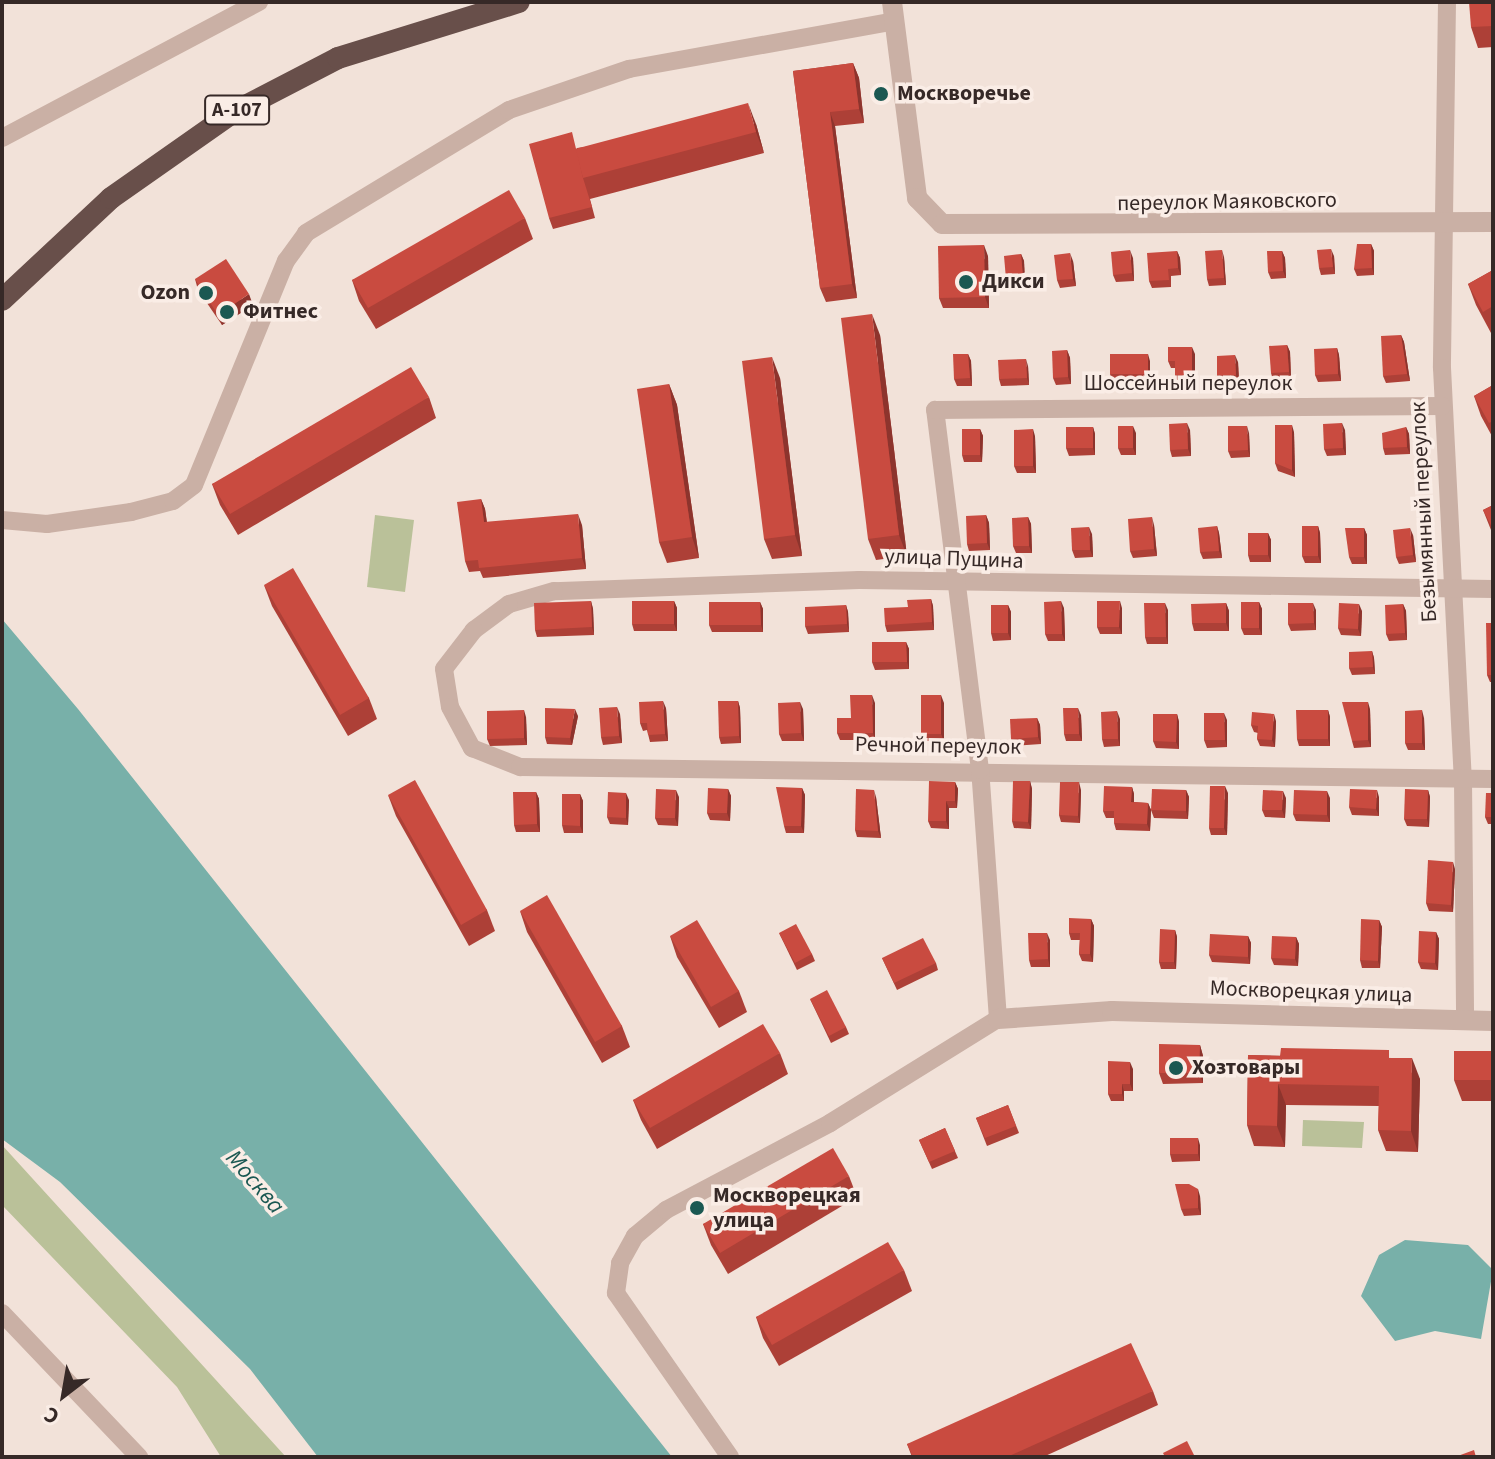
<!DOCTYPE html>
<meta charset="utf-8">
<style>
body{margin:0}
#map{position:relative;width:1495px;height:1459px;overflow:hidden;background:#f2e2d9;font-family:"Source Sans 3",sans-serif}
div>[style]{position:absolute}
.green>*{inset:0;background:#bac199}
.water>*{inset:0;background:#78b0a9}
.minor>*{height:18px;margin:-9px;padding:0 9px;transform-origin:9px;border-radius:9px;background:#cab0a5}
.tertiary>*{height:20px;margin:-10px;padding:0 10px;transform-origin:10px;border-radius:10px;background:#cab0a5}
.trunk>*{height:22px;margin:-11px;padding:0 11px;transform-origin:11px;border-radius:11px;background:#684f4a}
.wall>*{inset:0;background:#ad4037}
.shaded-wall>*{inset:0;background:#8d342d}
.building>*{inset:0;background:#c94b40}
.dots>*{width:22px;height:22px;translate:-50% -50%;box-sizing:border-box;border:4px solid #faede6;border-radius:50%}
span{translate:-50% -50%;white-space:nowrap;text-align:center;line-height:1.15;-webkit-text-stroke:7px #faede6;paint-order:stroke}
.shield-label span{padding:2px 6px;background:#faede6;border:2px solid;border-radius:6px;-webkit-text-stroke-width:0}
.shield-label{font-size:20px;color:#362927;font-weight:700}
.poi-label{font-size:22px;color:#362927;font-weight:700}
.left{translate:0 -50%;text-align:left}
.right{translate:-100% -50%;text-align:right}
.street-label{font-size:22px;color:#362927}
.water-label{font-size:24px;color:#1b5852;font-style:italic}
.frame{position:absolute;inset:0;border:4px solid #362927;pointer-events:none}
.north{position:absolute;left:24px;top:1355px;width:80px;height:80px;-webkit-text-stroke:6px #faede6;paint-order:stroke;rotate:211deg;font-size:22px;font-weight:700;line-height:32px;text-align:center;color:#362927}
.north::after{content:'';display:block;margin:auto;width:28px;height:36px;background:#362927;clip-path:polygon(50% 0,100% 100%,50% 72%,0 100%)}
</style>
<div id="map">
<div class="green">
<i style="clip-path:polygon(375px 515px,414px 520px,405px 592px,367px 587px)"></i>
<i style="clip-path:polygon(1303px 1120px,1364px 1122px,1362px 1148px,1302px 1146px)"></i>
<i style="clip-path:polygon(2px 1145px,286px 1457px,221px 1457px,177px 1387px,2px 1205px)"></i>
</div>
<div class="water">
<i style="clip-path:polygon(2px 619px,78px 709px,672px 1457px,318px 1457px,250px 1369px,60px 1182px,2px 1139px)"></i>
<i style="clip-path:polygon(1405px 1240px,1468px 1245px,1493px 1270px,1481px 1339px,1435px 1331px,1395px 1341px,1361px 1296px,1379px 1255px)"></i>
</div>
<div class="minor">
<i style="left:1447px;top:2px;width:366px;rotate:90.8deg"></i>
<i style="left:1442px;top:368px;width:412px;rotate:87.1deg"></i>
<i style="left:1463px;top:779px;width:241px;rotate:89.5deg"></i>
<i style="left:2px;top:138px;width:291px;rotate:-27.9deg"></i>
<i style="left:2px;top:520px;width:45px;rotate:5.1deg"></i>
<i style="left:47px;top:524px;width:85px;rotate:-8.1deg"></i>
<i style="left:131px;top:512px;width:43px;rotate:-14.7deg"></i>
<i style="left:173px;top:501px;width:26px;rotate:-37deg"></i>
<i style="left:194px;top:485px;width:242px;rotate:-67.7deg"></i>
<i style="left:286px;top:261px;width:34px;rotate:-54deg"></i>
<i style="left:306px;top:233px;width:237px;rotate:-31.2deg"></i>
<i style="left:509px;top:110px;width:127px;rotate:-18.9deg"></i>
<i style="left:629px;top:69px;width:270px;rotate:-10.2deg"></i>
<i style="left:1493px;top:589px;width:634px;rotate:-179.19deg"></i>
<i style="left:859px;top:580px;width:305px;rotate:177.9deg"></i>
<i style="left:554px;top:591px;width:47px;rotate:163.9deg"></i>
<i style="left:509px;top:604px;width:44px;rotate:143.4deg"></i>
<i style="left:474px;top:630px;width:49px;rotate:127.6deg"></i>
<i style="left:444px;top:669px;width:38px;rotate:81deg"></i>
<i style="left:450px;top:707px;width:47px;rotate:61.8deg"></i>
<i style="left:472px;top:748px;width:52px;rotate:21.6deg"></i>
<i style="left:520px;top:767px;width:973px;rotate:0.71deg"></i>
<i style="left:2px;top:1313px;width:199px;rotate:46.4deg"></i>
<i style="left:730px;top:1457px;width:200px;rotate:-124.8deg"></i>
<i style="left:616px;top:1293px;width:30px;rotate:-82deg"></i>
<i style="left:620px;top:1263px;width:31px;rotate:-61deg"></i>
<i style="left:635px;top:1236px;width:40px;rotate:-40deg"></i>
<i style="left:666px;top:1210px;width:186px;rotate:-27.9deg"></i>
<i style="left:830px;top:1123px;width:198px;rotate:-31.8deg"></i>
<i style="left:998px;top:1019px;width:250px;rotate:-94.1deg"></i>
<i style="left:980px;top:770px;width:363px;rotate:-97.1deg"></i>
<i style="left:935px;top:410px;width:507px;rotate:-0.45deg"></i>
</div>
<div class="tertiary">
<i style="left:892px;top:2px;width:198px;rotate:82.7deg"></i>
<i style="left:917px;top:198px;width:36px;rotate:46deg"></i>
<i style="left:942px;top:224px;width:551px;rotate:-0.21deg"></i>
<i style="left:998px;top:1019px;width:114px;rotate:-4deg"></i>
<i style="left:1112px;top:1011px;width:381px;rotate:1.5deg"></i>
</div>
<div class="trunk">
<i style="left:2px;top:300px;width:149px;rotate:-43.1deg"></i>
<i style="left:111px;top:198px;width:148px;rotate:-35.1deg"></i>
<i style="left:232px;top:113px;width:119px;rotate:-27.4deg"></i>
<i style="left:338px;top:58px;width:189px;rotate:-17.2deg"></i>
</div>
<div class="wall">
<i style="clip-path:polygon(1493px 2px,1493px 47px,1478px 48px,1471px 27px)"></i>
<i style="clip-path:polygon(853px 63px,859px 78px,864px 123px,835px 126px,857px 298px,826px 302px,820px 288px,793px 71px)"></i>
<i style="clip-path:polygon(756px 124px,764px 153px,590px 199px,595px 218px,553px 229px,549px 218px,577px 148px)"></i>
<i style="clip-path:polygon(525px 218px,533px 239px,376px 329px,359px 301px,352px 280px)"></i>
<i style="clip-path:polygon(1371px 244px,1374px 251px,1374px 275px,1357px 276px,1354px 269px)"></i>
<i style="clip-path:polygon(1177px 251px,1180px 258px,1181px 275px,1171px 276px,1171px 287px,1152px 288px,1149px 281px)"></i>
<i style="clip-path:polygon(1282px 251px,1285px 258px,1286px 278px,1271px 279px,1268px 272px)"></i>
<i style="clip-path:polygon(1021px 254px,1024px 261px,1025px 284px,1009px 286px,1006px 279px)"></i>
<i style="clip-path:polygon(988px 256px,989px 308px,943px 308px,939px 298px)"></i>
<i style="clip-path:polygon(1334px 256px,1335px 274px,1321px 275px,1319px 268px)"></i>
<i style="clip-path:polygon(1224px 257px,1226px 285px,1209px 286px,1207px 279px)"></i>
<i style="clip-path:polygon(1133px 258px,1134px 281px,1116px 282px,1113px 275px)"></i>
<i style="clip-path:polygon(1073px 261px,1076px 286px,1060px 288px,1057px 280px)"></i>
<i style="clip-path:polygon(1493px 270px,1493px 331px,1491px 333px,1476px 305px,1468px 284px)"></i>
<i style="clip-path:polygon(195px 279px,253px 305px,222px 325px,198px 290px)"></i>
<i style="clip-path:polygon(880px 335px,907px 556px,876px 560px,868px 539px)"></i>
<i style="clip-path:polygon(1401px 335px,1404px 342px,1410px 381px,1386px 383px,1383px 376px)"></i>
<i style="clip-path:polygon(1287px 345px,1290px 352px,1291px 379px,1273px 380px,1271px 373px)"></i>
<i style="clip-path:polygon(1337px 348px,1339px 355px,1341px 381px,1318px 382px,1315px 375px)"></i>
<i style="clip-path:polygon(1067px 350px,1070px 358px,1071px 384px,1056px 385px,1053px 378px)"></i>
<i style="clip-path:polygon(968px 354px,971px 361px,972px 386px,957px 386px,954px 379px)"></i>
<i style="clip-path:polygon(1195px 354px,1195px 382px,1178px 383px,1175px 375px,1175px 368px,1171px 368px,1168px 361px)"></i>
<i style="clip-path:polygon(1150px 361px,1150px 381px,1112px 381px,1110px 374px)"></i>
<i style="clip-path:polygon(1238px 362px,1239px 382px,1220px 382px,1217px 375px)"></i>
<i style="clip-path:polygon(1028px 366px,1029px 385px,1001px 386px,999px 379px)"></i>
<i style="clip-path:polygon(780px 378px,802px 556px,772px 559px,764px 539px)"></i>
<i style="clip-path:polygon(669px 384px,677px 405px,699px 558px,667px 563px,659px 542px)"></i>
<i style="clip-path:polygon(1493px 385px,1493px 438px,1481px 416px,1474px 396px)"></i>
<i style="clip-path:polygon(429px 397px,436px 418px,238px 535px,220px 505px,212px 484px)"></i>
<i style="clip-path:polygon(1093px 427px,1095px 434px,1095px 455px,1069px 456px,1066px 448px)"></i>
<i style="clip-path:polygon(1406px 427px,1409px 434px,1410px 454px,1385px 455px,1383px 448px)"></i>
<i style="clip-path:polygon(980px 429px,983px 436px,982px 462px,964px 462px,962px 455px)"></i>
<i style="clip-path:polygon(1190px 430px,1191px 456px,1172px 457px,1170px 450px)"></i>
<i style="clip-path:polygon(1345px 430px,1346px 455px,1327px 456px,1324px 449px)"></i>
<i style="clip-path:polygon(1294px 432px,1295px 477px,1278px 471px,1275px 463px)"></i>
<i style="clip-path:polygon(1136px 433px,1136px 455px,1121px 455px,1118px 448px)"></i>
<i style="clip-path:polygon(1249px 433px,1250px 457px,1231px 458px,1228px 451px)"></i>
<i style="clip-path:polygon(1035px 436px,1036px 473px,1017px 473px,1014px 466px)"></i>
<i style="clip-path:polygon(481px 499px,485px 509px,487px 522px,582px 525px,586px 569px,483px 578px,480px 571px,469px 572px,465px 561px)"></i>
<i style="clip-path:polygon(1493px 505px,1493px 535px,1483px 510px)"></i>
<i style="clip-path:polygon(986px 515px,989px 523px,990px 550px,969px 551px,967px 544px)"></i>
<i style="clip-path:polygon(1028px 517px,1031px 524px,1032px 553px,1016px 553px,1013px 546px)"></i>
<i style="clip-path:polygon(1154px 525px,1157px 556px,1133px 558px,1130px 551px)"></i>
<i style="clip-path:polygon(1217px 526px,1219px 533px,1222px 558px,1203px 559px,1200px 552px)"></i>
<i style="clip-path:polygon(1318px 526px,1320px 533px,1321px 563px,1305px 563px,1302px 556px)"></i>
<i style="clip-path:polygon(1364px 528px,1367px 535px,1367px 564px,1352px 564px,1349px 557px)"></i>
<i style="clip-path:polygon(1268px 533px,1271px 540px,1271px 562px,1250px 562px,1248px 555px)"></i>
<i style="clip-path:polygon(1092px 534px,1093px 557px,1075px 558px,1072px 550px)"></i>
<i style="clip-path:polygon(1413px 535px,1416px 562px,1399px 564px,1396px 557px)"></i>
<i style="clip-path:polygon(264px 585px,369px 698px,377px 719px,348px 736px,272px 606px)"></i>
<i style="clip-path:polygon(931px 599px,933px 606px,934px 630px,887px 632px,885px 625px)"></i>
<i style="clip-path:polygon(591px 601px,593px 609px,594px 635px,537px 637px,535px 630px)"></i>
<i style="clip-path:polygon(674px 601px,677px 608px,677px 631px,634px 631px,632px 624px)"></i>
<i style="clip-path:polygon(760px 602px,763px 609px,763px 632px,712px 632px,709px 625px)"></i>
<i style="clip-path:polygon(1259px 602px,1262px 609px,1262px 635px,1244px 635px,1241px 628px)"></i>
<i style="clip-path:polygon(1226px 603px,1229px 611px,1229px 631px,1194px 631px,1192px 623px)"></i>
<i style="clip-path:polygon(1403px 604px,1406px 611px,1407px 640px,1389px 641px,1386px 634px)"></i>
<i style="clip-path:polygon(846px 605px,848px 612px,849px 632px,808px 634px,805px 626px)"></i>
<i style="clip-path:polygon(1008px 605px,1011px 612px,1011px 640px,993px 641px,991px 633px)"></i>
<i style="clip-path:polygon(1064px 608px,1065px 641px,1048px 641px,1045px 634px)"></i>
<i style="clip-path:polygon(1122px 608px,1122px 634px,1100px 634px,1097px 627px)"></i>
<i style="clip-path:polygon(1168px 610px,1168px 644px,1147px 644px,1145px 637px)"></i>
<i style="clip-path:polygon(1316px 610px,1316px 630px,1291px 631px,1288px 624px)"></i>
<i style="clip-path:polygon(1362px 611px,1361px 636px,1341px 635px,1338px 628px)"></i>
<i style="clip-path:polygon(1493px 623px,1493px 682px,1490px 682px,1487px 675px)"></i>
<i style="clip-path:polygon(906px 642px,909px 649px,909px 669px,875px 670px,872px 662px)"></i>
<i style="clip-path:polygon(1372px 651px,1374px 658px,1375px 674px,1352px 675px,1349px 668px)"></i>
<i style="clip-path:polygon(738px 701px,740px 708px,741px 743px,721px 744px,719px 737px)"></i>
<i style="clip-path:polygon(875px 703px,875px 740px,840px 740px,837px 733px,851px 718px)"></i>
<i style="clip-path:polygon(944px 703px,944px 741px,924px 741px,921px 734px)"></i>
<i style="clip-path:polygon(666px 708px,668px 741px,650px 742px,647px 730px,643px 731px,640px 723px)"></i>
<i style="clip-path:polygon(803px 709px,804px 741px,782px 741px,779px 734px)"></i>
<i style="clip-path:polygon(1370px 709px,1371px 747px,1354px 748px,1352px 741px)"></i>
<i style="clip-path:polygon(1328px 710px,1330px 717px,1330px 746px,1299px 746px,1297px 739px)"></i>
<i style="clip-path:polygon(620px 714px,622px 743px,603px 745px,601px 737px)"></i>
<i style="clip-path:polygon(1177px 714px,1179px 722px,1179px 749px,1156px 748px,1153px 741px)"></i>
<i style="clip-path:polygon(1081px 715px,1082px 741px,1066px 741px,1064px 734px)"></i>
<i style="clip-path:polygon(578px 716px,572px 745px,547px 744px,545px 737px)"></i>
<i style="clip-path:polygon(526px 717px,527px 745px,490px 746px,487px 739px)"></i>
<i style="clip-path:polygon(1037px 718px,1040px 725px,1041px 744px,1013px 746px,1011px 739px)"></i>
<i style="clip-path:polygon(1424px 718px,1425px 750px,1408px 750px,1405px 743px)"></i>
<i style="clip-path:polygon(1120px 719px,1120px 746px,1104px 747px,1102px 739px)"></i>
<i style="clip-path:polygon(1227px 720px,1227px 747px,1207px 748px,1204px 740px)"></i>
<i style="clip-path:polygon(1276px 721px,1275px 747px,1260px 746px,1257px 739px,1258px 733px,1254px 732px,1251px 725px)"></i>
<i style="clip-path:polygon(1030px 781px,1032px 789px,1031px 829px,1014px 828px,1012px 821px)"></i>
<i style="clip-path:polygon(955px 782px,958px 789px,957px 808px,949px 808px,949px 829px,931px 828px,928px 821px)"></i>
<i style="clip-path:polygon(1132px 787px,1134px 794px,1134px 802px,1148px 803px,1151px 810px,1150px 831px,1116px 830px,1114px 823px,1114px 818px,1106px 818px,1103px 811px)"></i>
<i style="clip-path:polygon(802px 788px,805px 795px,804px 833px,786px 833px,784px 826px)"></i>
<i style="clip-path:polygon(728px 789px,731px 796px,730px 821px,710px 820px,707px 813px)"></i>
<i style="clip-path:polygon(1081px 790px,1080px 823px,1061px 822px,1059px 815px)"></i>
<i style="clip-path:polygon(1186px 790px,1189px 797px,1188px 819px,1154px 818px,1151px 810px)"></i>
<i style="clip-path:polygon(1428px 790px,1430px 797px,1429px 827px,1407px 826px,1404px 819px)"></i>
<i style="clip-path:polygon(536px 792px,539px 799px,540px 832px,516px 832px,514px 825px)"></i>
<i style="clip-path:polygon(1228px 793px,1227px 835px,1211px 835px,1209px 828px)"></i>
<i style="clip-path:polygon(1493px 793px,1493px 824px,1488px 824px,1485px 817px)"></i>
<i style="clip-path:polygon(580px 794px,583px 801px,583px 833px,564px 833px,562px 825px)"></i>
<i style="clip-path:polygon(388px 795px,487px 910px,495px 931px,469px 946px,396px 816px)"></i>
<i style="clip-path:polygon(679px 797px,678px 826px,658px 825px,655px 818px)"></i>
<i style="clip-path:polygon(876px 797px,881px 838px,857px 837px,855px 830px)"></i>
<i style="clip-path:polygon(1379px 797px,1379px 816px,1352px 815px,1349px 807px)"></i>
<i style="clip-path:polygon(1286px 798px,1285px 818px,1265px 817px,1262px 810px)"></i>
<i style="clip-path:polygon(1330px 798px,1330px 822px,1296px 821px,1293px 814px)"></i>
<i style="clip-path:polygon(629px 800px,628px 825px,610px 824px,607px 817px)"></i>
<i style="clip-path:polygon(1455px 869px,1453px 912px,1429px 911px,1426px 903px)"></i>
<i style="clip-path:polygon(520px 911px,622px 1026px,630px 1047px,602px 1063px,527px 932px)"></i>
<i style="clip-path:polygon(1091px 919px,1094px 926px,1093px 962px,1082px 961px,1079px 954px,1080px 940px,1071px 940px,1069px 933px)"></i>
<i style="clip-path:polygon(1379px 920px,1382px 927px,1380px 968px,1362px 968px,1360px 960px)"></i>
<i style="clip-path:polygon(1175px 930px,1177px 937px,1176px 969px,1161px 969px,1159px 962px)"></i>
<i style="clip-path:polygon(1436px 932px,1439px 939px,1438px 970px,1421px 969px,1418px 962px)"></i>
<i style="clip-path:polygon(779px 933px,812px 954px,815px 961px,797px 970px)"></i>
<i style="clip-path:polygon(670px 936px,739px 991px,747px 1012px,719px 1028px,677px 957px)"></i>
<i style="clip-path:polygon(1248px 936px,1251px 943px,1250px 964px,1212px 962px,1209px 955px)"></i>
<i style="clip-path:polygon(1296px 937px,1299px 944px,1298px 966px,1274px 965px,1271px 958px)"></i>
<i style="clip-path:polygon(1050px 940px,1050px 967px,1031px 967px,1029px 960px)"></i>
<i style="clip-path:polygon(882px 958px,936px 963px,938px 970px,897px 990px)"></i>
<i style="clip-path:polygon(810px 999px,846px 1027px,849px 1034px,831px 1043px)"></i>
<i style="clip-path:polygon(1200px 1045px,1203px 1056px,1203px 1083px,1163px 1084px,1159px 1073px)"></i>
<i style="clip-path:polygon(1493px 1051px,1493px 1101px,1462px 1101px,1454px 1080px)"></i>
<i style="clip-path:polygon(780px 1053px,788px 1074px,657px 1149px,641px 1120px,633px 1100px)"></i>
<i style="clip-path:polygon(1248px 1055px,1392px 1058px,1420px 1079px,1418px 1152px,1386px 1151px,1378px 1130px,1379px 1106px,1286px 1105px,1285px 1147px,1254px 1146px,1247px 1125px)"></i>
<i style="clip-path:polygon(1133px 1069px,1133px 1091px,1124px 1091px,1124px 1101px,1111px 1101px,1108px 1094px)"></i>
<i style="clip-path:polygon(1008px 1105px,1019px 1133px,987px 1146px,976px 1118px)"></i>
<i style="clip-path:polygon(945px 1128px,958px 1158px,932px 1169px,919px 1140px)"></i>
<i style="clip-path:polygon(1200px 1145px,1200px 1161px,1172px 1162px,1170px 1154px)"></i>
<i style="clip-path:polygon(849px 1176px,857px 1197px,728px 1274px,711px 1245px,703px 1224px)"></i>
<i style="clip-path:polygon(1200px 1196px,1201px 1215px,1184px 1216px,1181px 1209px)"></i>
<i style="clip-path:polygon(904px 1270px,912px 1291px,779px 1366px,763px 1338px,756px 1317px)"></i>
<i style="clip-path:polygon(1153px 1391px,1158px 1405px,1043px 1457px,912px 1457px,907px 1444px)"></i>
</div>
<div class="shaded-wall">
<i style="clip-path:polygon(853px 63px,859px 78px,864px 123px,859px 109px)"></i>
<i style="clip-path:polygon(748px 103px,756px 124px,764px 153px,756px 132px)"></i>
<i style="clip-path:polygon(830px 112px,835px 126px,857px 298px,852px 284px)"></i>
<i style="clip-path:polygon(1371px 244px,1374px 251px,1374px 275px,1372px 268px)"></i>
<i style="clip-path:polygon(984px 245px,988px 256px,989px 308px,985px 297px)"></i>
<i style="clip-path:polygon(1331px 249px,1334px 256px,1335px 274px,1333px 267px)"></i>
<i style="clip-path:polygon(1130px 250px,1133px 258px,1134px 281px,1132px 273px)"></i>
<i style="clip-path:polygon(1222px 250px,1224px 257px,1226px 285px,1224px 278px)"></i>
<i style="clip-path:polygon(1177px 251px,1180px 258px,1181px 275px,1178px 268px)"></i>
<i style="clip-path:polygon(1282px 251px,1285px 258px,1286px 278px,1283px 271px)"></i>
<i style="clip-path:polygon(1070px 253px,1073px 261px,1076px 286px,1073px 279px)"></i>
<i style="clip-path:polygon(1021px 254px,1024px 261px,1025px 284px,1023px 277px)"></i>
<i style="clip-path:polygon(249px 294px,253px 305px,222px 325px,218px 315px)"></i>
<i style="clip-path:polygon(872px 314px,880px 335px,907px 556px,899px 535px)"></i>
<i style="clip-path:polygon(1401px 335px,1404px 342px,1410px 381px,1407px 374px)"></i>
<i style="clip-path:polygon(1287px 345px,1290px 352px,1291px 379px,1289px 372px)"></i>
<i style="clip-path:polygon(1192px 347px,1195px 354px,1195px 382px,1192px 375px)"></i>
<i style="clip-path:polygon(1337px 348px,1339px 355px,1341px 381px,1338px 374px)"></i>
<i style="clip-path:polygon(1067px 350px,1070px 358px,1071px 384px,1068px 377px)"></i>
<i style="clip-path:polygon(968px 354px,971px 361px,972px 386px,970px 378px)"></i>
<i style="clip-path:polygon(1148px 354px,1150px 361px,1150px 381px,1148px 374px)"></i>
<i style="clip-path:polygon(1235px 355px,1238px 362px,1239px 382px,1236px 375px)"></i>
<i style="clip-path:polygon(772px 357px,780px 378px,802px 556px,795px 535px)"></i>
<i style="clip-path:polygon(1026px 359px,1028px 366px,1029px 385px,1027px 378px)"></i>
<i style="clip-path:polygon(669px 384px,677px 405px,699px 558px,692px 537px)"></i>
<i style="clip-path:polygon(1187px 423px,1190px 430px,1191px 456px,1188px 449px)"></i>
<i style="clip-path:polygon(1342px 423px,1345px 430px,1346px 455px,1343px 448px)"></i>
<i style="clip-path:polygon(1292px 425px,1294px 432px,1295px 477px,1292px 470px)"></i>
<i style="clip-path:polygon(1133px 426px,1136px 433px,1136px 455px,1133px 448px)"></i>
<i style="clip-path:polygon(1247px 426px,1249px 433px,1250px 457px,1248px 450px)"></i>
<i style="clip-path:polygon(1093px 427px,1095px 434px,1095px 455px,1093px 448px)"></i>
<i style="clip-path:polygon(1406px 427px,1409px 434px,1410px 454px,1407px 447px)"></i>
<i style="clip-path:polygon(980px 429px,983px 436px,982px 462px,980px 455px)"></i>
<i style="clip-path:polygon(1033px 429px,1035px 436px,1036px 473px,1033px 466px)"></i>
<i style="clip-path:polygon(481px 499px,485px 509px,488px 533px,484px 522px)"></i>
<i style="clip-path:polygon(578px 514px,582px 525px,586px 569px,582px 558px)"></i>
<i style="clip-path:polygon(986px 515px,989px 523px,990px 550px,987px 543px)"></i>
<i style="clip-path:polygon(1028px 517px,1031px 524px,1032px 553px,1029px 546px)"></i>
<i style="clip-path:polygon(1152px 517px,1154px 525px,1157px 556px,1154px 549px)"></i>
<i style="clip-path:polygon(1217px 526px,1219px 533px,1222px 558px,1219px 551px)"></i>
<i style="clip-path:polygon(1318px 526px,1320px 533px,1321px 563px,1318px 556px)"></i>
<i style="clip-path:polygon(1089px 527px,1092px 534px,1093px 557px,1090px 550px)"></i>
<i style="clip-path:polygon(1364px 528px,1367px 535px,1367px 564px,1364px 557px)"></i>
<i style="clip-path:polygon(1410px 528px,1413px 535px,1416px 562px,1413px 555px)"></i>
<i style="clip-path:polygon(1268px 533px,1271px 540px,1271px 562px,1268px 555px)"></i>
<i style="clip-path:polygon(931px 599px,933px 606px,934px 630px,932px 622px)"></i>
<i style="clip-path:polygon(591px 601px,593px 609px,594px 635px,592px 627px)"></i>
<i style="clip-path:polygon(674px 601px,677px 608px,677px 631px,674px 624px)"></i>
<i style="clip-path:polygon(1061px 601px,1064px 608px,1065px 641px,1062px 634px)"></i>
<i style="clip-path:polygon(1120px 601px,1122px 608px,1122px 634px,1119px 627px)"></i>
<i style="clip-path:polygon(760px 602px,763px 609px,763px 632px,761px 625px)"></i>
<i style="clip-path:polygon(1259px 602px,1262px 609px,1262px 635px,1259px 628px)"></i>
<i style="clip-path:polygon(1165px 603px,1168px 610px,1168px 644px,1166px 637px)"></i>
<i style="clip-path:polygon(1226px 603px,1229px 611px,1229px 631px,1226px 623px)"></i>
<i style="clip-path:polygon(1313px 603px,1316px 610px,1316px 630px,1314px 623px)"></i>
<i style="clip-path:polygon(1359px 604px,1362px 611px,1361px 636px,1358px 629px)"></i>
<i style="clip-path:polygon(1403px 604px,1406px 611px,1407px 640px,1405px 633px)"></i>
<i style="clip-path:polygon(846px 605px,848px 612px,849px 632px,847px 624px)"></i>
<i style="clip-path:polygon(1008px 605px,1011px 612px,1011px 640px,1008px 633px)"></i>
<i style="clip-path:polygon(906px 642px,909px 649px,909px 669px,907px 662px)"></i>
<i style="clip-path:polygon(1372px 651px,1374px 658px,1375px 674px,1373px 667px)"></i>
<i style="clip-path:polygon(872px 695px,875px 703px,875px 740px,873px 733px)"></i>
<i style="clip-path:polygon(941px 695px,944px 703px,944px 741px,941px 734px)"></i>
<i style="clip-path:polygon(663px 701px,666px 708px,668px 741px,665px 734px)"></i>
<i style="clip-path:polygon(738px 701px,740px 708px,741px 743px,739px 736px)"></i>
<i style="clip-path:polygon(800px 702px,803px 709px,804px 741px,801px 733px)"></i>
<i style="clip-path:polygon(1368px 702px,1370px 709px,1371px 747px,1368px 740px)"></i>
<i style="clip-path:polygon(617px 707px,620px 714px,622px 743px,619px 736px)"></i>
<i style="clip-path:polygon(1078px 708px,1081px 715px,1082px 741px,1079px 734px)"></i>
<i style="clip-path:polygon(575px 709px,578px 716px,572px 745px,570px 738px)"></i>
<i style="clip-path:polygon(524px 710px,526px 717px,527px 745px,524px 738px)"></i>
<i style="clip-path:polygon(1328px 710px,1330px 717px,1330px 746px,1328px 739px)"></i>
<i style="clip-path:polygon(1422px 710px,1424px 718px,1425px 750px,1422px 743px)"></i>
<i style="clip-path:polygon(1117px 711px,1120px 719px,1120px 746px,1118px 739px)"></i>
<i style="clip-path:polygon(1224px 713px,1227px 720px,1227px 747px,1225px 740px)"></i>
<i style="clip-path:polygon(1177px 714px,1179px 722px,1179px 749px,1176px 742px)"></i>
<i style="clip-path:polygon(1274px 714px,1276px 721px,1275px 747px,1272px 740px)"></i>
<i style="clip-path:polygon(1037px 718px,1040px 725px,1041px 744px,1038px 737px)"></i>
<i style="clip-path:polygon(1030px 781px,1032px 789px,1031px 829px,1028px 822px)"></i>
<i style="clip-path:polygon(955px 782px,958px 789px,957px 808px,955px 801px)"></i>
<i style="clip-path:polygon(1079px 782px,1081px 790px,1080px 823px,1078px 816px)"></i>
<i style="clip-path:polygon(1225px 786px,1228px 793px,1227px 835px,1224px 828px)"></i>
<i style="clip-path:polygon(1132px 787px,1134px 794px,1134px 809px,1131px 802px)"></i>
<i style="clip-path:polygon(802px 788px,805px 795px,804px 833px,801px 826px)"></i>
<i style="clip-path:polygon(728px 789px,731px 796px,730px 821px,727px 813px)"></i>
<i style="clip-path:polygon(676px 790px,679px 797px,678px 826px,675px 818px)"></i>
<i style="clip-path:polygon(874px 790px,876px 797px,881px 838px,878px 831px)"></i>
<i style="clip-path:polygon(1186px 790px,1189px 797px,1188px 819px,1186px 811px)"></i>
<i style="clip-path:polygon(1377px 790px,1379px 797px,1379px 816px,1376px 809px)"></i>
<i style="clip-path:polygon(1428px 790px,1430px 797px,1429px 827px,1427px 819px)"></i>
<i style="clip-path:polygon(1283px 791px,1286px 798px,1285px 818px,1282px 810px)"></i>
<i style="clip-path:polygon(1327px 791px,1330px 798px,1330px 822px,1327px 815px)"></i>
<i style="clip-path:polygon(536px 792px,539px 799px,540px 832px,537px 824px)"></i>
<i style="clip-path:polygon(626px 793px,629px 800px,628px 825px,626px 818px)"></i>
<i style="clip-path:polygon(580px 794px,583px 801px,583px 833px,580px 826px)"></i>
<i style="clip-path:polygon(946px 801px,949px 808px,949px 829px,946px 821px)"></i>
<i style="clip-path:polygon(1148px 803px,1151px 810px,1150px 831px,1147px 824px)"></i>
<i style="clip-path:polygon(1453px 862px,1455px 869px,1453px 912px,1451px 905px)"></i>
<i style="clip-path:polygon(1091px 919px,1094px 926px,1093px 962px,1090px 954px)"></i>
<i style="clip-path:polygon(1379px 920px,1382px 927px,1380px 968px,1378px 961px)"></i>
<i style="clip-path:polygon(1175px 930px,1177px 937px,1176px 969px,1174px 962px)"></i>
<i style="clip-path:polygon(1436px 932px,1439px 939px,1438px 970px,1435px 963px)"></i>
<i style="clip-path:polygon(1047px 933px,1050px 940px,1050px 967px,1048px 959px)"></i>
<i style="clip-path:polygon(1248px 936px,1251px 943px,1250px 964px,1248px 957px)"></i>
<i style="clip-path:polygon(1296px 937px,1299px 944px,1298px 966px,1295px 959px)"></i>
<i style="clip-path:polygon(1200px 1045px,1203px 1056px,1203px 1083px,1199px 1073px)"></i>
<i style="clip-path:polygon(1412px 1058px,1420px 1079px,1418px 1152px,1411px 1131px)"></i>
<i style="clip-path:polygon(1130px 1062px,1133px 1069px,1133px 1091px,1130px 1084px)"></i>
<i style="clip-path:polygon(1122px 1084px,1124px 1091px,1124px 1101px,1122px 1094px)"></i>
<i style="clip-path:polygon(1278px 1084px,1286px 1105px,1285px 1147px,1277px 1126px)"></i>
<i style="clip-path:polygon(1198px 1138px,1200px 1145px,1200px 1161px,1198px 1154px)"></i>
<i style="clip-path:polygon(1198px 1189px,1200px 1196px,1201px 1215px,1198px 1208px)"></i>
</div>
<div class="building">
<i style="clip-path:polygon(1469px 2px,1493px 2px,1493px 26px,1471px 27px)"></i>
<i style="clip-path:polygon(853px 63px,859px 109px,830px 112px,852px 284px,820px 288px,793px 71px)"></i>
<i style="clip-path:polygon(748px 103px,756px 132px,583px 178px,575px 149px)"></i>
<i style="clip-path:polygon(572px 132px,583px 178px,592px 207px,549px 218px,529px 144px)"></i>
<i style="clip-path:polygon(509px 190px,525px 218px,368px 308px,352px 280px)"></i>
<i style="clip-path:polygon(1357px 244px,1371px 244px,1372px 268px,1354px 269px)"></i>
<i style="clip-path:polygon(984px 245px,985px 297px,939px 298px,938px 246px)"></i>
<i style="clip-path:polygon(1331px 249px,1333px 267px,1319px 268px,1317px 250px)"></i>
<i style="clip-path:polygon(1130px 250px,1132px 273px,1113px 275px,1111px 252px)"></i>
<i style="clip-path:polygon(1222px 250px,1224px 278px,1207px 279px,1205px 251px)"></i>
<i style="clip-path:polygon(1177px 251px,1178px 268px,1168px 269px,1169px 280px,1149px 281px,1147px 253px)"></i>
<i style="clip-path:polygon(1267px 251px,1282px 251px,1283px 271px,1268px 272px)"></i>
<i style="clip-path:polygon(1070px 253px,1073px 279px,1057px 280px,1054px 255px)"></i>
<i style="clip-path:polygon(1021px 254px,1023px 277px,1006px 279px,1004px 256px)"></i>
<i style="clip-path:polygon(226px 259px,249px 294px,218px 315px,195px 279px)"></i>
<i style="clip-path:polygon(1493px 270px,1493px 306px,1483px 312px,1468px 284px)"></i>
<i style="clip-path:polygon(872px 314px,899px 535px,868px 539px,841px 318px)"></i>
<i style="clip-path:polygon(1401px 335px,1407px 374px,1383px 376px,1381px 336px)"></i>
<i style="clip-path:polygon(1287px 345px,1289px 372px,1271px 373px,1269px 346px)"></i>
<i style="clip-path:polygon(1168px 347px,1192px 347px,1192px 375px,1175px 375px,1175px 361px,1168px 361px)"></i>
<i style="clip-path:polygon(1337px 348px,1338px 374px,1315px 375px,1314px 349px)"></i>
<i style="clip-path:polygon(1067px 350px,1068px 377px,1053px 378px,1052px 351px)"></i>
<i style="clip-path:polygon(953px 354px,968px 354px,970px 378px,954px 379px)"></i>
<i style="clip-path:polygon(1110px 354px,1148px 354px,1148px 374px,1110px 374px)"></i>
<i style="clip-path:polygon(1235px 355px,1236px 375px,1217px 375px,1217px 356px)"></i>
<i style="clip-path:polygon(772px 357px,795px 535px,764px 539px,742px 361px)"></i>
<i style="clip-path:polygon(1026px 359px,1027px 378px,999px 379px,998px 360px)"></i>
<i style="clip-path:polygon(411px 367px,429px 397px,230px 514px,212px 484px)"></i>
<i style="clip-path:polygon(669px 384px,692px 537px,659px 542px,637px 389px)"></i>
<i style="clip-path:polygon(1493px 385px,1493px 421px,1489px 423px,1474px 396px)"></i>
<i style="clip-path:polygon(1187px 423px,1188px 449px,1170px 450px,1169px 424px)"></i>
<i style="clip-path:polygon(1342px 423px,1343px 448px,1324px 449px,1323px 424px)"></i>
<i style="clip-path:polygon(1275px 425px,1292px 425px,1292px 470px,1275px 463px)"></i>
<i style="clip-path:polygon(1118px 426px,1133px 426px,1133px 448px,1118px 448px)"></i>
<i style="clip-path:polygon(1228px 426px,1247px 426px,1248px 450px,1228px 451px)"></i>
<i style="clip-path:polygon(1066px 427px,1093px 427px,1093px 448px,1066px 448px)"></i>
<i style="clip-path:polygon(1406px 427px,1407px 447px,1383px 448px,1382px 433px)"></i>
<i style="clip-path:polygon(962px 429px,980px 429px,980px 455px,962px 455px)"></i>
<i style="clip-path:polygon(1033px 429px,1033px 466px,1014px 466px,1014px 430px)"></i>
<i style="clip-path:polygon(481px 499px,484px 522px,578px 514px,582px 558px,479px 568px,478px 560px,465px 561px,457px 502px)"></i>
<i style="clip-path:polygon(1493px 505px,1493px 529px,1483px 510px)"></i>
<i style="clip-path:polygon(986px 515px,987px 543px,967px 544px,966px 516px)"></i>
<i style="clip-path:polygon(1028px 517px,1029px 546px,1013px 546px,1012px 518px)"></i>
<i style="clip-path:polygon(1152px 517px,1154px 549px,1130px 551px,1128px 519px)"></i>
<i style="clip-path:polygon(1217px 526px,1219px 551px,1200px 552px,1198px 528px)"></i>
<i style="clip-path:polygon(1302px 526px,1318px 526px,1318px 556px,1302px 556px)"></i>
<i style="clip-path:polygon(1089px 527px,1090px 550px,1072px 550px,1071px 528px)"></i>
<i style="clip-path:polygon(1345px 528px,1364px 528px,1364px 557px,1349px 557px)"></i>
<i style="clip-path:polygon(1410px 528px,1413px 555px,1396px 557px,1393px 530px)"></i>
<i style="clip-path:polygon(1248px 533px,1268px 533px,1268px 555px,1248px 555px)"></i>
<i style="clip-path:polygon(293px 568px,369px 698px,340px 715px,264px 585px)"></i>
<i style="clip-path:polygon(931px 599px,932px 622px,885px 625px,884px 608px,908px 607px,907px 600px)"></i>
<i style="clip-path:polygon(591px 601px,592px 627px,535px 630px,534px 603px)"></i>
<i style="clip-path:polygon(632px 601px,674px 601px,674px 624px,632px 624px)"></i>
<i style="clip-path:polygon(1061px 601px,1062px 634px,1045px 634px,1044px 602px)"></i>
<i style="clip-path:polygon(1097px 601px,1120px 601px,1119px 627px,1097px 627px)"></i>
<i style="clip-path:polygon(709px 602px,760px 602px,761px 625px,709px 625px)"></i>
<i style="clip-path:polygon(1241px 602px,1259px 602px,1259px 628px,1241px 628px)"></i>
<i style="clip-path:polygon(1144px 603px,1165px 603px,1166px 637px,1145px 637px)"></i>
<i style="clip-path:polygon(1226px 603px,1226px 623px,1192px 623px,1191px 604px)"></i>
<i style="clip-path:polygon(1288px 603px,1313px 603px,1314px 623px,1288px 624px)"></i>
<i style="clip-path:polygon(1339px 603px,1359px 604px,1358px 629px,1338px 628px)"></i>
<i style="clip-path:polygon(1403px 604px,1405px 633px,1386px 634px,1385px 605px)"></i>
<i style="clip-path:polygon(846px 605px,847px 624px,805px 626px,805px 607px)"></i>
<i style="clip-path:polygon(991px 605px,1008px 605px,1008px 633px,991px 633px)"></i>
<i style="clip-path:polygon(1486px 623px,1493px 623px,1493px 675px,1487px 675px)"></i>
<i style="clip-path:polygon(872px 642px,906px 642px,907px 662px,872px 662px)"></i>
<i style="clip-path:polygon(1372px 651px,1373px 667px,1349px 668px,1349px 652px)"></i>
<i style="clip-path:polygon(850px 695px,872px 695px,873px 733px,837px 733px,837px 718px,851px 718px)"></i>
<i style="clip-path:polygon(921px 695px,941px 695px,941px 734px,921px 734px)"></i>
<i style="clip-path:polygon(663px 701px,665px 734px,648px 735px,647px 723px,640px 723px,639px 702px)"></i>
<i style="clip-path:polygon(718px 701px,738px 701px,739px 736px,719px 737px)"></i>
<i style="clip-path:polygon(800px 702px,801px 733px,779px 734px,778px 703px)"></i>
<i style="clip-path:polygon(1342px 702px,1368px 702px,1368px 740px,1352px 741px)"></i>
<i style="clip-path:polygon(617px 707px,619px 736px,601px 737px,599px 708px)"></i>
<i style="clip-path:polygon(545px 708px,575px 709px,570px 738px,545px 737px)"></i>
<i style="clip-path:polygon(1063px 708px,1078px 708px,1079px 734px,1064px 734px)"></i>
<i style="clip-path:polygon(524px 710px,524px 738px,487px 739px,487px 711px)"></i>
<i style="clip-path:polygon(1296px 710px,1328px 710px,1328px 739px,1297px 739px)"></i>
<i style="clip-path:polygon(1422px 710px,1422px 743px,1405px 743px,1405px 711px)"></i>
<i style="clip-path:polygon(1117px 711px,1118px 739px,1102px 739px,1101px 712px)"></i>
<i style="clip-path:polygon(1252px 712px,1274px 714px,1272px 740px,1257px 739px,1258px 726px,1251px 725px)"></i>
<i style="clip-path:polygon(1204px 713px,1224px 713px,1225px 740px,1204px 740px)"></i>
<i style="clip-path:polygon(1153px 714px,1177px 714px,1176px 742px,1153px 741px)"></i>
<i style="clip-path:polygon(1037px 718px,1038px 737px,1011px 739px,1010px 719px)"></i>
<i style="clip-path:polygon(415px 780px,487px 910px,461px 925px,388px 795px)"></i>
<i style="clip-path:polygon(929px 781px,955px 782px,955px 801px,946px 801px,946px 821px,928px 821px)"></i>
<i style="clip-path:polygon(1013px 781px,1030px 781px,1028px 822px,1012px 821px)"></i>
<i style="clip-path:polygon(1060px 782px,1079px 782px,1078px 816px,1059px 815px)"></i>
<i style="clip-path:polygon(1104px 786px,1132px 787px,1131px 802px,1148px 803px,1147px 824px,1114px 823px,1114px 811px,1103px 811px)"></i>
<i style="clip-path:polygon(1210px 786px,1225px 786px,1224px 828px,1209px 828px)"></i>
<i style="clip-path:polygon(776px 787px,802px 788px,801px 826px,784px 826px)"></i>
<i style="clip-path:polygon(708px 788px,728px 789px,727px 813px,707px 813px)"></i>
<i style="clip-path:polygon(656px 789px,676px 790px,675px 818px,655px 818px)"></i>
<i style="clip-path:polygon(856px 789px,874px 790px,878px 831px,855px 830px)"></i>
<i style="clip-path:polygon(1152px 789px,1186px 790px,1186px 811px,1151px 810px)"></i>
<i style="clip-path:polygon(1350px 789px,1377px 790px,1376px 809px,1349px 807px)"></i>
<i style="clip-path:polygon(1405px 789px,1428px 790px,1427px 819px,1404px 819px)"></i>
<i style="clip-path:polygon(1263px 790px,1283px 791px,1282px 810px,1262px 810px)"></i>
<i style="clip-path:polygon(1294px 790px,1327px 791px,1327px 815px,1293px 814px)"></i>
<i style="clip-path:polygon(513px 792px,536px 792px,537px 824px,514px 825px)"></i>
<i style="clip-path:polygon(608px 792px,626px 793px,626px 818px,607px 817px)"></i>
<i style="clip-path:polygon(1486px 793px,1493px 793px,1493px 817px,1485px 817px)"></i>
<i style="clip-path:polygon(562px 794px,580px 794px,580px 826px,562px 825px)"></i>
<i style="clip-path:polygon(1428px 860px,1453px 862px,1451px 905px,1426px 903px)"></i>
<i style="clip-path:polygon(547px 895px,622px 1026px,595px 1042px,520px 911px)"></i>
<i style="clip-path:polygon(1069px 918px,1091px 919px,1090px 954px,1079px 954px,1080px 933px,1069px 933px)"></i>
<i style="clip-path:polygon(1361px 919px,1379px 920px,1378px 961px,1360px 960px)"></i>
<i style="clip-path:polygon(697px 920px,739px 991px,711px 1007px,670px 936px)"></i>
<i style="clip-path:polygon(796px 924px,812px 954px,795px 963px,779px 933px)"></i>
<i style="clip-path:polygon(1160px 929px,1175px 930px,1174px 962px,1159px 962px)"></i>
<i style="clip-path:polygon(1419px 931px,1436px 932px,1435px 963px,1418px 962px)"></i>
<i style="clip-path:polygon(1028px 933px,1047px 933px,1048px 959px,1029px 960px)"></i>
<i style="clip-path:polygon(1210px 934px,1248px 936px,1248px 957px,1209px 955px)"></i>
<i style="clip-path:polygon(1272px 936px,1296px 937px,1295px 959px,1271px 958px)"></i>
<i style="clip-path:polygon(923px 938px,936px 963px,894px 983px,882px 958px)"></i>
<i style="clip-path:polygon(827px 990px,846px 1027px,829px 1036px,810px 999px)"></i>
<i style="clip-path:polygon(763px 1024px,780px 1053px,650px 1128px,633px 1100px)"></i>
<i style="clip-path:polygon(1159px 1044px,1200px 1045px,1199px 1073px,1159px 1073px)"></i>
<i style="clip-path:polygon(1281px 1048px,1389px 1050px,1389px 1058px,1412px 1058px,1411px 1131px,1378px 1130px,1379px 1086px,1278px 1084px,1277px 1126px,1247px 1125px,1248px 1055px,1280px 1056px)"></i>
<i style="clip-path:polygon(1454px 1051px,1493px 1051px,1493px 1080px,1454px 1080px)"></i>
<i style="clip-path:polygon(1108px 1061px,1130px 1062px,1130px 1084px,1122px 1084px,1122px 1094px,1108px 1094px)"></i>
<i style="clip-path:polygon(1008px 1105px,1016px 1126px,985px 1138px,976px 1118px)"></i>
<i style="clip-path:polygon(945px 1128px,955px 1151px,929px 1162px,919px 1140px)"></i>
<i style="clip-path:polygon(1170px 1138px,1198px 1138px,1198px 1154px,1170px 1154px)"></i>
<i style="clip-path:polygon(833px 1148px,849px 1176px,720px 1253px,703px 1224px)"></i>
<i style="clip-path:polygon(1175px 1184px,1189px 1184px,1198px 1189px,1198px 1208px,1181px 1209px)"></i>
<i style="clip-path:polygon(888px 1242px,904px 1270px,772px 1345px,756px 1317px)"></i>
<i style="clip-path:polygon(1131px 1343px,1153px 1391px,1007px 1457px,913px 1457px,907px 1444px)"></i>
<i style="clip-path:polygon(1187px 1441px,1195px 1457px,1165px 1457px,1163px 1453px)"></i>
<i style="clip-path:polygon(1474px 1450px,1476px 1457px,1455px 1457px)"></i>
</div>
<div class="dots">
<i style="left:881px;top:94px;background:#1b5852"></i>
<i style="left:966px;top:282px;background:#1b5852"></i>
<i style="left:206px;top:293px;background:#1b5852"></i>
<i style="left:227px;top:312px;background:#1b5852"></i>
<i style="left:1176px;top:1068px;background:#1b5852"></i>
<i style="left:697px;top:1208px;background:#1b5852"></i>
</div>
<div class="shield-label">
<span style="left:237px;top:110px">А-107</span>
</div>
<div class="poi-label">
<span class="left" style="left:897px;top:94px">Москворечье</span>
<span class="left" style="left:982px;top:282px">Дикси</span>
<span class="right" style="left:190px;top:293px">Ozon</span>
<span class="left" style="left:243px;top:312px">Фитнес</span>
<span class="left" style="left:1192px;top:1068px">Хозтовары</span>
<span class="left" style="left:713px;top:1208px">Москворецкая<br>улица</span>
</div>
<div class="street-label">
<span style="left:1227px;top:202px;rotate:-1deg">переулок Маяковского</span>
<span style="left:1188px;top:384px">Шоссейный переулок</span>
<span style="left:1424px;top:512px;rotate:-93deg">Безымянный переулок</span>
<span style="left:954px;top:559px;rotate:2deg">улица Пущина</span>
<span style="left:938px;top:746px;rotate:1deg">Речной переулок</span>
<span style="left:1311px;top:992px;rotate:2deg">Москворецкая улица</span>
</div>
<div class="water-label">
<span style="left:255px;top:1182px;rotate:49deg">Москва</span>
</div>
<div class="frame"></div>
<div class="north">С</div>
</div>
